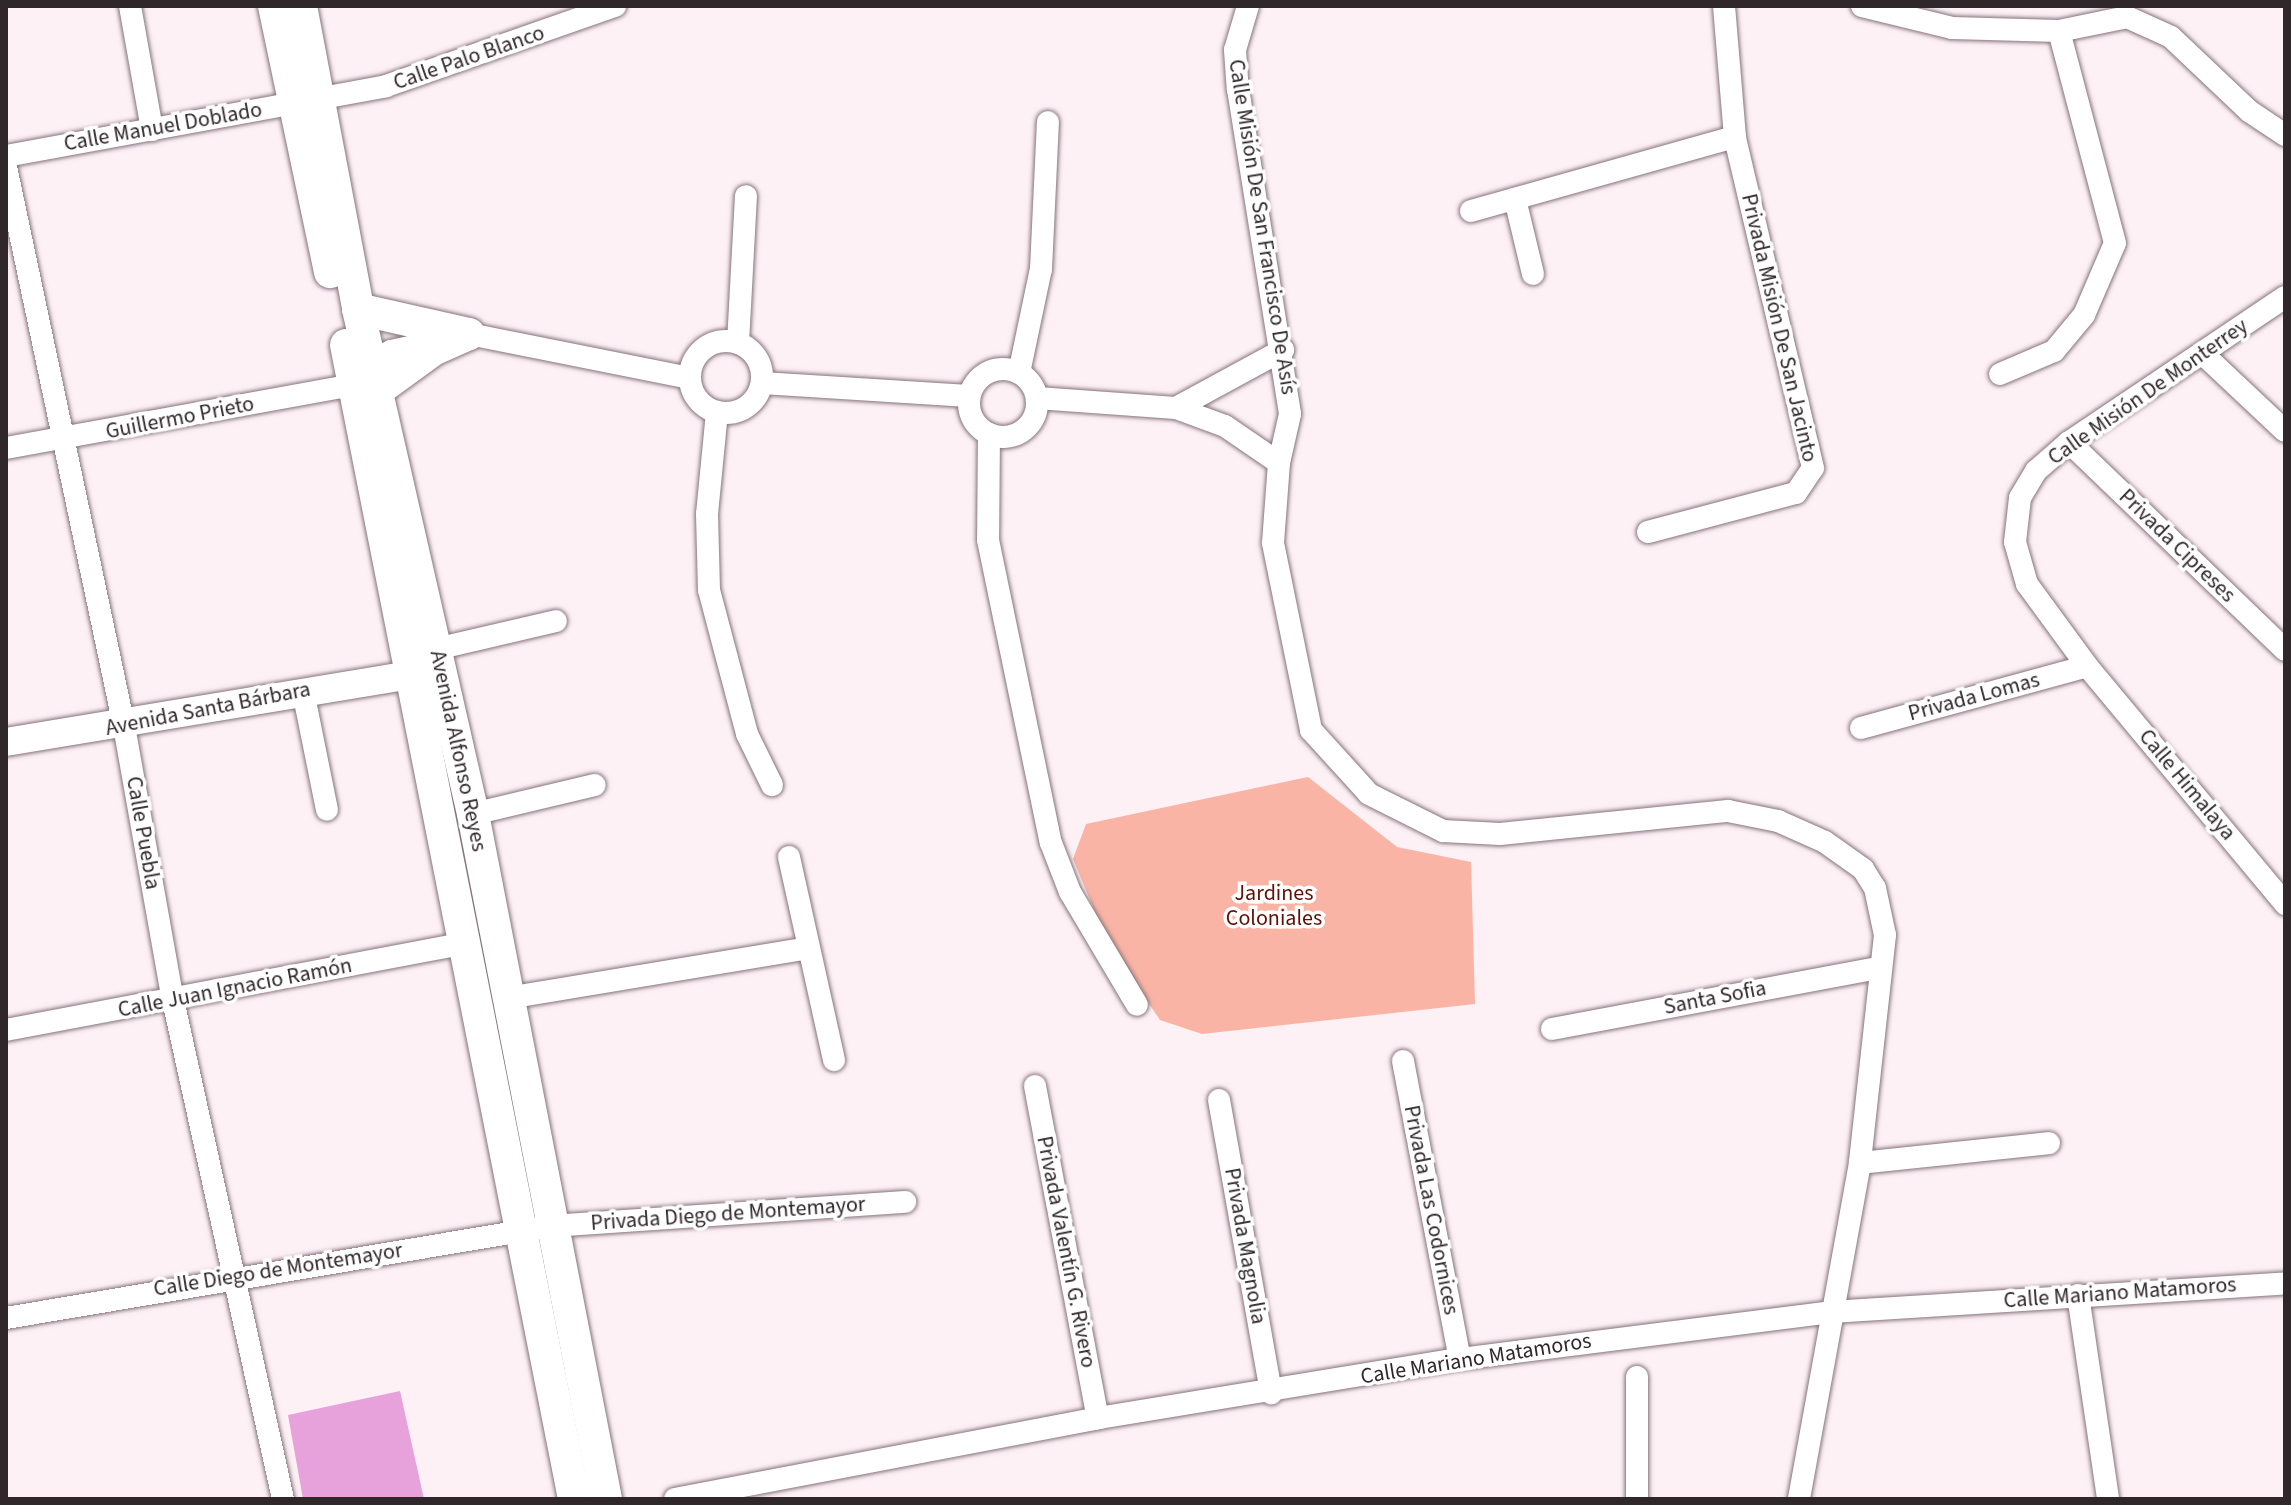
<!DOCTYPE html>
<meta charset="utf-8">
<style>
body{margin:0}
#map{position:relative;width:2291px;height:1505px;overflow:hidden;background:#fdf1f6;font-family:"Source Sans 3",sans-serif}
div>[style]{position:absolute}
.green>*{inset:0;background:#f9b4a5}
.building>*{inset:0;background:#e7a1db}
.roads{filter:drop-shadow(0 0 2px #86737b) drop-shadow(0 0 2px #86737b)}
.minor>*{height:22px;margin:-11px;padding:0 11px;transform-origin:11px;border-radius:11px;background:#fff}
.minor>.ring{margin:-11px;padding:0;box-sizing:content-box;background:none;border:22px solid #fff;border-radius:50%}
.tertiary>*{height:28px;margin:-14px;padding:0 14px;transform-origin:14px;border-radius:14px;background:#fff}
.secondary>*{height:32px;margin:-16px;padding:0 16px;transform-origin:16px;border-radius:16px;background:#fff}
span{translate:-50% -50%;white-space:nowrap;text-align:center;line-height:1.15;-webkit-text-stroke:7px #fff;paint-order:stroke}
.street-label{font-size:22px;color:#2f272a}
.park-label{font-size:22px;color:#601004}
.frame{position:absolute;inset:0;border:8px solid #2f272a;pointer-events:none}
</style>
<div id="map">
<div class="green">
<i style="clip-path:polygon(1308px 777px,1397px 847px,1471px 862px,1475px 1004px,1202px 1034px,1160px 1020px,1108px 943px,1073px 859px,1086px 824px)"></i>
</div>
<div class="building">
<i style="clip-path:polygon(400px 1391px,424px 1499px,303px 1499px,288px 1415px)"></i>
</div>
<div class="roads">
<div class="minor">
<i style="left:130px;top:6px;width:126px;rotate:79.9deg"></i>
<i style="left:1248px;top:6px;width:46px;rotate:106.5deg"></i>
<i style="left:1235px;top:50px;width:39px;rotate:86deg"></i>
<i style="left:1238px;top:89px;width:329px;rotate:80.9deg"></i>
<i style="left:1290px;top:414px;width:50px;rotate:102.7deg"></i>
<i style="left:1279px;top:463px;width:80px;rotate:94.3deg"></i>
<i style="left:1273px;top:543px;width:191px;rotate:78.5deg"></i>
<i style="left:1311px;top:730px;width:86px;rotate:47.8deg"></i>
<i style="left:1369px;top:794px;width:83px;rotate:26.6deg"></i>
<i style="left:1443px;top:831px;width:57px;rotate:3deg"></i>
<i style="left:1500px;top:834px;width:229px;rotate:-5.8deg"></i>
<i style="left:1728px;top:811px;width:51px;rotate:11.3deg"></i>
<i style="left:1778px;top:821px;width:51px;rotate:24.1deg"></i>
<i style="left:1825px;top:842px;width:47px;rotate:35.4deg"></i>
<i style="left:1863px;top:869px;width:22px;rotate:58deg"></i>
<i style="left:1875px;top:888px;width:48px;rotate:78deg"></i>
<i style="left:1885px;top:935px;width:229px;rotate:96.3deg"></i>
<i style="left:1860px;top:1163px;width:341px;rotate:100.3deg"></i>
<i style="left:1862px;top:6px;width:93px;rotate:13.7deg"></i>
<i style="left:1952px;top:28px;width:107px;rotate:1.6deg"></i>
<i style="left:2059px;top:31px;width:69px;rotate:-11.6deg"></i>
<i style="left:2127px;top:17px;width:48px;rotate:24.4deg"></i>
<i style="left:2171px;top:37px;width:108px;rotate:43.5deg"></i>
<i style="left:2249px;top:111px;width:43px;rotate:33.7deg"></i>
<i style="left:6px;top:156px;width:386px;rotate:-10.4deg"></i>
<i style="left:386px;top:86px;width:243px;rotate:-19.3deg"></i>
<i style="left:6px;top:167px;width:571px;rotate:78.08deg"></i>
<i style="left:124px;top:726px;width:278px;rotate:79.9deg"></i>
<i style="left:173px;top:1000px;width:511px;rotate:77.57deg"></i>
<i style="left:1515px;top:199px;width:77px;rotate:76.5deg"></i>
<i style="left:1471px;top:211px;width:274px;rotate:-15.7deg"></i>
<i style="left:2285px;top:297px;width:260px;rotate:146.1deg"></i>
<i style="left:2069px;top:442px;width:44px;rotate:138.7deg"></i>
<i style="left:2036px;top:471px;width:31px;rotate:121deg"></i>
<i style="left:2020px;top:498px;width:44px;rotate:96.5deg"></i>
<i style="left:2015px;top:542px;width:44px;rotate:74.1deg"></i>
<i style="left:2027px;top:584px;width:102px;rotate:53.8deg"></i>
<i style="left:2087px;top:666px;width:310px;rotate:50.2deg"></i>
<i class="ring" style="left:690px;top:341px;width:50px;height:50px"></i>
<i style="left:738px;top:343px;width:147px;rotate:-86.9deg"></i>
<i style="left:2203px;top:354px;width:112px;rotate:43.2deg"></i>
<i class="ring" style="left:969px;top:369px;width:46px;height:46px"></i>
<i style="left:1019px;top:373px;width:106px;rotate:-78.1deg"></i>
<i style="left:1041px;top:269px;width:147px;rotate:-87.3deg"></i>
<i style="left:2000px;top:374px;width:59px;rotate:-23.1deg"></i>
<i style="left:2054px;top:351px;width:47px;rotate:-50.2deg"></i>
<i style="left:2084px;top:315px;width:78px;rotate:-66.7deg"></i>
<i style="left:2115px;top:243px;width:219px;rotate:-104.8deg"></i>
<i style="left:762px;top:383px;width:207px;rotate:3.6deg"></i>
<i style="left:1037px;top:398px;width:139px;rotate:4.1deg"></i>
<i style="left:1176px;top:408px;width:52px;rotate:20.2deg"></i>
<i style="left:1225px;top:426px;width:65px;rotate:34.4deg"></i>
<i style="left:1176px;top:408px;width:122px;rotate:-28.5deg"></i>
<i style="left:717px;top:412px;width:102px;rotate:95.6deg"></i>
<i style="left:707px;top:514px;width:76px;rotate:88.5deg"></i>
<i style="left:709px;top:590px;width:149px;rotate:75.2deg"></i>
<i style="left:747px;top:734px;width:57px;rotate:63.9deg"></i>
<i style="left:989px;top:434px;width:106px;rotate:90.5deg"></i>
<i style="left:988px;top:540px;width:309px;rotate:78.3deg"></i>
<i style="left:1051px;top:843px;width:53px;rotate:68.8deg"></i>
<i style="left:1070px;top:892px;width:131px;rotate:59.3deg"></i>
<i style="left:2069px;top:442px;width:300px;rotate:43.9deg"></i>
<i style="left:6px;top:448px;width:354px;rotate:-10.3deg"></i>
<i style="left:354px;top:385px;width:30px;rotate:-53deg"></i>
<i style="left:372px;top:361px;width:21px;rotate:-28deg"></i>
<i style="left:391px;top:351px;width:80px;rotate:-12.3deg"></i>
<i style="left:469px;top:334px;width:225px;rotate:11.3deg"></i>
<i style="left:1648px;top:532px;width:153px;rotate:-14.8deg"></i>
<i style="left:1796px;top:493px;width:30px;rotate:-56deg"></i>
<i style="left:1813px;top:468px;width:340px;rotate:-103.3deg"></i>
<i style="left:1735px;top:137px;width:131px;rotate:-94.8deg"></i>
<i style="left:436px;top:649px;width:123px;rotate:-13.1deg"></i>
<i style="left:303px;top:691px;width:121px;rotate:78.6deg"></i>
<i style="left:1861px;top:728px;width:234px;rotate:-15.3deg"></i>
<i style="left:473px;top:814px;width:125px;rotate:-13.4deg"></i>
<i style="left:789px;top:857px;width:208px;rotate:77.5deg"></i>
<i style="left:507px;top:998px;width:305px;rotate:-9.4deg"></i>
<i style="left:1552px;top:1029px;width:332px;rotate:-10.6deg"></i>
<i style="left:6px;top:1030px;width:465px;rotate:-10.7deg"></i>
<i style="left:1403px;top:1061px;width:303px;rotate:79.2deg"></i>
<i style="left:1035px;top:1086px;width:338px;rotate:79.3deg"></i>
<i style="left:1219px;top:1100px;width:298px;rotate:79.9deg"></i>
<i style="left:1860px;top:1163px;width:190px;rotate:-6deg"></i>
<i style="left:2078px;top:1295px;width:206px;rotate:81.6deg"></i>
<i style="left:6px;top:1318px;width:553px;rotate:-9.58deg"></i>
<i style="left:551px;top:1226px;width:355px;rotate:-3.9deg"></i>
<i style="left:675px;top:1499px;width:431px;rotate:-10.8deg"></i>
<i style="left:1098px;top:1418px;width:367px;rotate:-9.3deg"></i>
<i style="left:1460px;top:1359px;width:373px;rotate:-7.2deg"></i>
<i style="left:1830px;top:1312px;width:456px;rotate:-3.6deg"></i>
<i style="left:1637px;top:1499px;width:122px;rotate:-90deg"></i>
</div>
<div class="tertiary">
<i style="left:6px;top:742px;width:409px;rotate:-9.4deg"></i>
</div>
<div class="secondary">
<i style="left:274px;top:6px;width:272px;rotate:78.1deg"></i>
<i style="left:301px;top:6px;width:308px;rotate:79.3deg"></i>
<i style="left:358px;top:309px;width:518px;rotate:77.17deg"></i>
<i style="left:473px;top:814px;width:698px;rotate:79.01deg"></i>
<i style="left:358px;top:309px;width:114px;rotate:12.7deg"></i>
<i style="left:346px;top:345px;width:1176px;rotate:78.82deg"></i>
<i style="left:378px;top:390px;width:68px;rotate:-36deg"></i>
<i style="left:433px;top:350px;width:39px;rotate:-24deg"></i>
</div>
</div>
<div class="street-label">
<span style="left:469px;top:58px;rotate:-19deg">Calle Palo Blanco</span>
<span style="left:163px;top:127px;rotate:-10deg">Calle Manuel Doblado</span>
<span style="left:1262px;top:227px;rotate:81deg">Calle Misión De San Francisco De Asís</span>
<span style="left:1779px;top:328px;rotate:77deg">Privada Misión De San Jacinto</span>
<span style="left:2148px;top:392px;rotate:-35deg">Calle Misión De Monterrey</span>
<span style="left:180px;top:418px;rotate:-11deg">Guillermo Prieto</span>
<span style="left:2177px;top:546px;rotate:44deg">Privada Cipreses</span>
<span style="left:1974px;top:697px;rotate:-15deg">Privada Lomas</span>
<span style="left:208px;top:709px;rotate:-11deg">Avenida Santa Bárbara</span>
<span style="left:458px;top:751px;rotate:78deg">Avenida Alfonso Reyes</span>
<span style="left:2187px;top:785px;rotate:50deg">Calle Himalaya</span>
<span style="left:143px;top:833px;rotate:80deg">Calle Puebla</span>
<span style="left:235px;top:988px;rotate:-11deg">Calle Juan Ignacio Ramón</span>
<span style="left:1715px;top:998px;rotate:-11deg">Santa Sofia</span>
<span style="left:1431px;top:1210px;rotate:79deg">Privada Las Codornices</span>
<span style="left:728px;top:1214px;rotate:-4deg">Privada Diego de Montemayor</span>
<span style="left:1245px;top:1246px;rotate:80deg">Privada Magnolia</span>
<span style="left:1066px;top:1252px;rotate:79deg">Privada Valentín G. Rivero</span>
<span style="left:278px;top:1270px;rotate:-9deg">Calle Diego de Montemayor</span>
<span style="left:2120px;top:1293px;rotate:-4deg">Calle Mariano Matamoros</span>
<span style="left:1476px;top:1359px;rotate:-9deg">Calle Mariano Matamoros</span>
</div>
<div class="park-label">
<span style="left:1274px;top:906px">Jardines<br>Coloniales</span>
</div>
<div class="frame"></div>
</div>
